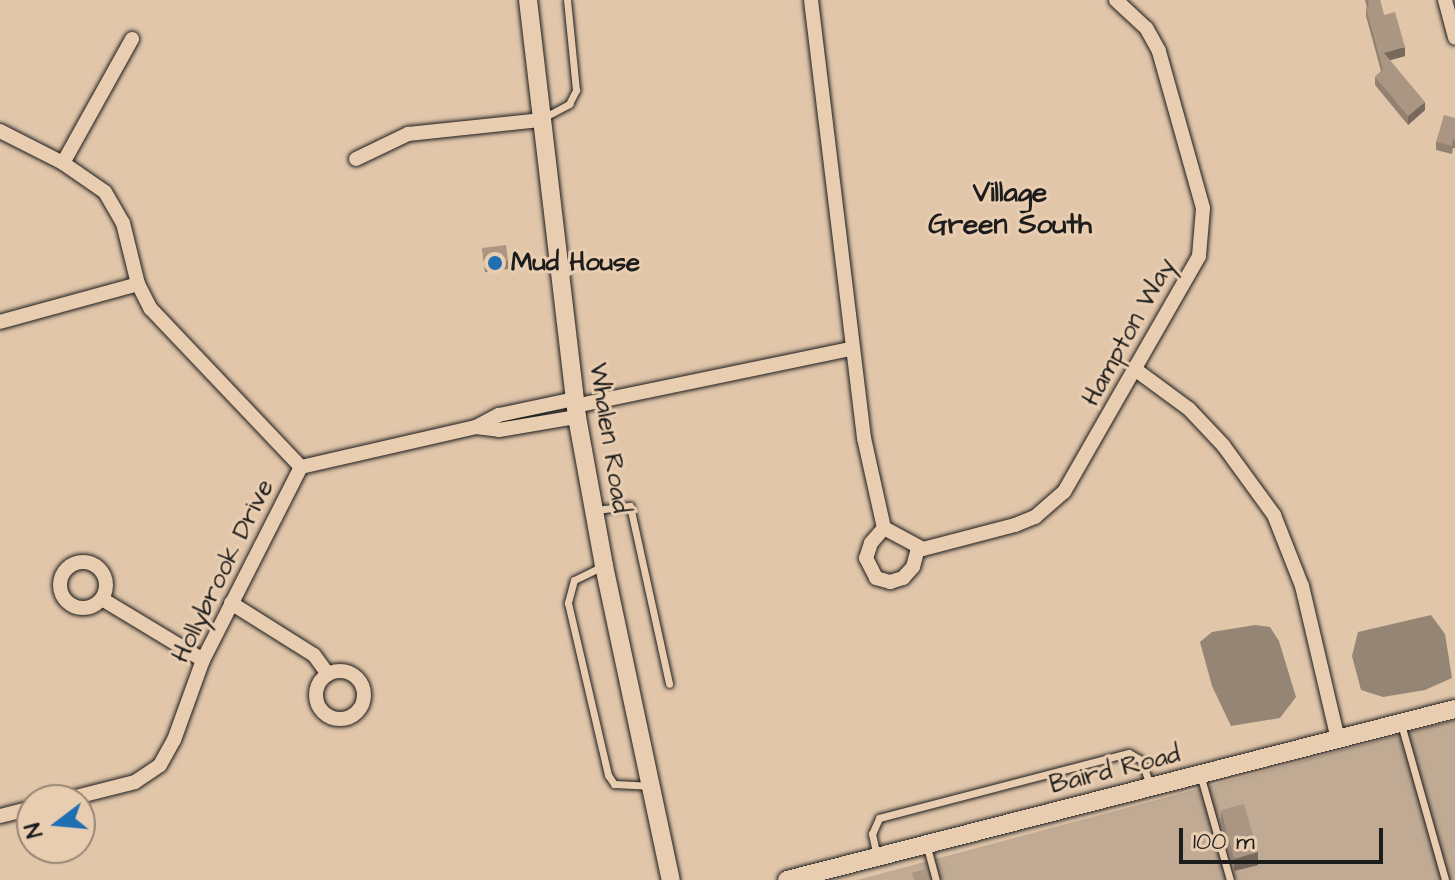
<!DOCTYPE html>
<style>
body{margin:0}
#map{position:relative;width:1455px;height:880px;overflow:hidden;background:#e1c6aa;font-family:"Architects Daughter",sans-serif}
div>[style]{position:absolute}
.green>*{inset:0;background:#c0aa93}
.water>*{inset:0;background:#958574}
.roads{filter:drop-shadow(0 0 2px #1c1c1c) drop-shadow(0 0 2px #1c1c1c)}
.service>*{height:7px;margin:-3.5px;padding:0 3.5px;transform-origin:3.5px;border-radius:3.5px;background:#e9cdb0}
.minor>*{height:14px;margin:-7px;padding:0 7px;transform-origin:7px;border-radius:7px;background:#e9cdb0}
.minor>.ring{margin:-7px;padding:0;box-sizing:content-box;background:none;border:14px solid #e9cdb0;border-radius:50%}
.tertiary>*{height:18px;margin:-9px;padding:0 9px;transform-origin:9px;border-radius:9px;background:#e9cdb0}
.wall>*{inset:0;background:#928170}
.shaded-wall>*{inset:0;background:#77695b}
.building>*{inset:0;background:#aa9682}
.dots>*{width:22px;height:22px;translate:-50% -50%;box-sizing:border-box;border:4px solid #e9cdb0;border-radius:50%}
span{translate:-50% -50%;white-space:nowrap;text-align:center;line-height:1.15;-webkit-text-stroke:6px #e9cdb0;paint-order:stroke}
.poi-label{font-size:26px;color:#1c1c1c;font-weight:700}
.left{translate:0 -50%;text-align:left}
.street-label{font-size:26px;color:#1c1c1c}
.neighbourhood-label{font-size:28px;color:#1c1c1c;font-weight:700}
.north{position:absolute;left:16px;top:784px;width:80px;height:80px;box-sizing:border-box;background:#e9cdb0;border:2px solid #978675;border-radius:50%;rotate:254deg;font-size:22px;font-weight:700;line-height:32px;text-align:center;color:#1c1c1c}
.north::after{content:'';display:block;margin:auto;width:28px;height:36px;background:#1f6fb2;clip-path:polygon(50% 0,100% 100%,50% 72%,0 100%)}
.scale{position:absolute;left:1179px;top:828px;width:204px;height:36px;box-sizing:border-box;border:4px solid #1c1c1c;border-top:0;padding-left:10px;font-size:24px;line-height:28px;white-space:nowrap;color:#1c1c1c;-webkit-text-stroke:6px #e9cdb0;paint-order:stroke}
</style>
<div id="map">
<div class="green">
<i style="clip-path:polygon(1455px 720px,1455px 880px,857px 880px)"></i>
</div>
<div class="water">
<i style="clip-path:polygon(1431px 615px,1445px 634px,1452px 678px,1425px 690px,1383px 697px,1361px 690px,1352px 656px,1358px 632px)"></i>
<i style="clip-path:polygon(1255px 625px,1270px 627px,1279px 641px,1296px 697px,1280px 718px,1231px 726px,1212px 686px,1200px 642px,1212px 632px)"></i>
</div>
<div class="roads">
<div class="service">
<i style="left:543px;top:118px;width:30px;rotate:-28deg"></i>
<i style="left:569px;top:104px;width:16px;rotate:-63deg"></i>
<i style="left:576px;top:90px;width:90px;rotate:-95.7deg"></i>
<i style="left:596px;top:510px;width:34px;rotate:-7deg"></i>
<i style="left:630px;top:506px;width:182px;rotate:77.6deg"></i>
<i style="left:601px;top:567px;width:30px;rotate:154deg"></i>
<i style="left:574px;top:580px;width:24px;rotate:105deg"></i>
<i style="left:568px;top:603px;width:177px;rotate:76.9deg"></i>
<i style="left:608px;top:775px;width:11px;rotate:56deg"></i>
<i style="left:614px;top:784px;width:34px;rotate:3deg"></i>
<i style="left:1401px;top:724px;width:162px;rotate:74.2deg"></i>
<i style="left:1200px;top:774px;width:110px;rotate:74.2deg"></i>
<i style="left:927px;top:847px;width:34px;rotate:75deg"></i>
<i style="left:877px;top:857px;width:24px;rotate:-102deg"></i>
<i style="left:872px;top:834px;width:17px;rotate:-66deg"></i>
<i style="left:879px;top:818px;width:258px;rotate:-14.6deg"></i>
<i style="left:1129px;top:753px;width:14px;rotate:30deg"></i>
<i style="left:1141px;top:760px;width:27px;rotate:70deg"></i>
</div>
<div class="minor">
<i style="left:811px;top:0;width:441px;rotate:83.1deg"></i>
<i style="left:864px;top:438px;width:92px;rotate:77.5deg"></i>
<i style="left:884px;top:528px;width:44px;rotate:28.3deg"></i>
<i style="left:923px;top:549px;width:95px;rotate:-14.6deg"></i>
<i style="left:1015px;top:525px;width:22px;rotate:-22deg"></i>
<i style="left:1035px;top:517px;width:38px;rotate:-41deg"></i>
<i style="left:1064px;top:492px;width:272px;rotate:-60.2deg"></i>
<i style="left:1199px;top:256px;width:48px;rotate:-85.2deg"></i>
<i style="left:1203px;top:208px;width:163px;rotate:-105.7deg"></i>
<i style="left:1159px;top:51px;width:26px;rotate:-119deg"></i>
<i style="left:1146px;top:28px;width:41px;rotate:-137deg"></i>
<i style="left:1445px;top:0;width:39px;rotate:75deg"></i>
<i style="left:0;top:131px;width:71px;rotate:26.9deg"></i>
<i style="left:63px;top:163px;width:51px;rotate:34.6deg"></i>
<i style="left:105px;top:192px;width:36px;rotate:60deg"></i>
<i style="left:123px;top:223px;width:63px;rotate:76.2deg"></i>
<i style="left:138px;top:284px;width:28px;rotate:63deg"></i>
<i style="left:151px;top:309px;width:218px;rotate:46.5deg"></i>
<i style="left:356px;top:159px;width:58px;rotate:-25.7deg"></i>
<i style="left:408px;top:134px;width:135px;rotate:-6deg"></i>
<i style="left:63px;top:163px;width:142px;rotate:-60.9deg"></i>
<i style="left:0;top:322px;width:143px;rotate:-15.4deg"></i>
<i style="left:1136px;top:370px;width:66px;rotate:36.3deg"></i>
<i style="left:1189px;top:409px;width:50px;rotate:46.6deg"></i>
<i style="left:1223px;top:445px;width:87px;rotate:53.9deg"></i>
<i style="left:1274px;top:515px;width:76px;rotate:68.5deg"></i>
<i style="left:1302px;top:586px;width:157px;rotate:76.8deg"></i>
<i style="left:575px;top:406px;width:282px;rotate:-11.7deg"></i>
<i style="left:476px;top:427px;width:23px;rotate:7deg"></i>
<i style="left:499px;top:430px;width:79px;rotate:-9.5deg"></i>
<i style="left:884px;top:528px;width:20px;rotate:131deg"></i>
<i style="left:871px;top:543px;width:16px;rotate:108deg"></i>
<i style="left:866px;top:558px;width:22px;rotate:63deg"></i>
<i style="left:876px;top:578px;width:15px;rotate:16deg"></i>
<i style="left:890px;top:582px;width:14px;rotate:-17deg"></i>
<i style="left:903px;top:578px;width:15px;rotate:-48deg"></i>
<i style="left:913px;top:567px;width:20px;rotate:-75deg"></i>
<i class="ring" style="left:60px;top:562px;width:32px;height:32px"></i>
<i style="left:102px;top:599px;width:118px;rotate:31.1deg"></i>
<i style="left:231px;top:603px;width:98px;rotate:32.1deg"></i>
<i style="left:314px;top:655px;width:24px;rotate:54deg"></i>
<i class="ring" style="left:316px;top:671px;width:34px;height:34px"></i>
<i style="left:64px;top:800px;width:73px;rotate:-14.2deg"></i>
<i style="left:135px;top:782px;width:30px;rotate:-34deg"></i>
<i style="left:160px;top:765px;width:29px;rotate:-61deg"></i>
<i style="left:174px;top:740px;width:85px;rotate:-70.1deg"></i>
<i style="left:203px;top:660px;width:216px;rotate:-63.1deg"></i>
<i style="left:301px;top:467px;width:180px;rotate:-12.9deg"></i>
<i style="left:476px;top:427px;width:26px;rotate:-28deg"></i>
<i style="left:499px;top:415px;width:77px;rotate:-12deg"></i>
<i style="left:0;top:816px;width:33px;rotate:-14deg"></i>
</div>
<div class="tertiary">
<i style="left:528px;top:0;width:420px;rotate:83.3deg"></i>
<i style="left:577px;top:417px;width:151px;rotate:79.7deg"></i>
<i style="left:604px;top:566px;width:321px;rotate:78deg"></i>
<i style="left:787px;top:880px;width:690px;rotate:-14.36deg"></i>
</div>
</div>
<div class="wall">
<i style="clip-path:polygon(1365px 0,1380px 0,1384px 15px,1405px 56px,1390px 60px,1425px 110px,1408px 125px,1375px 85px,1375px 77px,1381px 71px,1366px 16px,1366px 8px,1367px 8px)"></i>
<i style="clip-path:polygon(1455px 118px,1455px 148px,1453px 148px,1452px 154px,1436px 150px,1436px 142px)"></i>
<i style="clip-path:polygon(482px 248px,508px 261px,508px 269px,485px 272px)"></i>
<i style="clip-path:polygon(1221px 810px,1258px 865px,1234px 871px,1221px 823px)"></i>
</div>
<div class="shaded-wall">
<i style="clip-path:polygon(1405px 47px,1405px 56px,1384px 62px,1384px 53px)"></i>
<i style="clip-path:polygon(1425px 102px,1425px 110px,1408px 125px,1408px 116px)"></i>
<i style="clip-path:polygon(1258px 852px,1258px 865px,1234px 871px,1234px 859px)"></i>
</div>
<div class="building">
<i style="clip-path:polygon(1368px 0,1380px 0,1384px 15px,1395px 12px,1405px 47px,1384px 53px,1425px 102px,1408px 116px,1375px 77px,1383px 70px,1366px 8px,1369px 7px)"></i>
<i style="clip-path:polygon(1444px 115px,1455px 118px,1455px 140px,1453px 139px,1452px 146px,1436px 142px)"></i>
<i style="clip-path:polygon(506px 245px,508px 261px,485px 264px,482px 248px)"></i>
<i style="clip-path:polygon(1244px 804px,1258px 852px,1234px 859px,1221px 810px)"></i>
<i style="clip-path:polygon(926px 869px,929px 880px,914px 880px,912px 873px)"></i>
</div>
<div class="dots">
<i style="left:495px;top:263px;background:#1f6fb2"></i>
</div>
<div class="poi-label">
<span class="left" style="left:511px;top:263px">Mud House</span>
</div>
<div class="street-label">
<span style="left:1129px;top:332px;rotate:-61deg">Hampton Way</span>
<span style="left:609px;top:438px;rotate:81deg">Whalen Road</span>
<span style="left:223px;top:571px;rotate:-64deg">Hollybrook Drive</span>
<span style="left:1115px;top:770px;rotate:-14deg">Baird Road</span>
</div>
<div class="neighbourhood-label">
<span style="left:1010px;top:209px">Village<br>Green South</span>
</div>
<div class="north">N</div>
<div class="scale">100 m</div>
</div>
